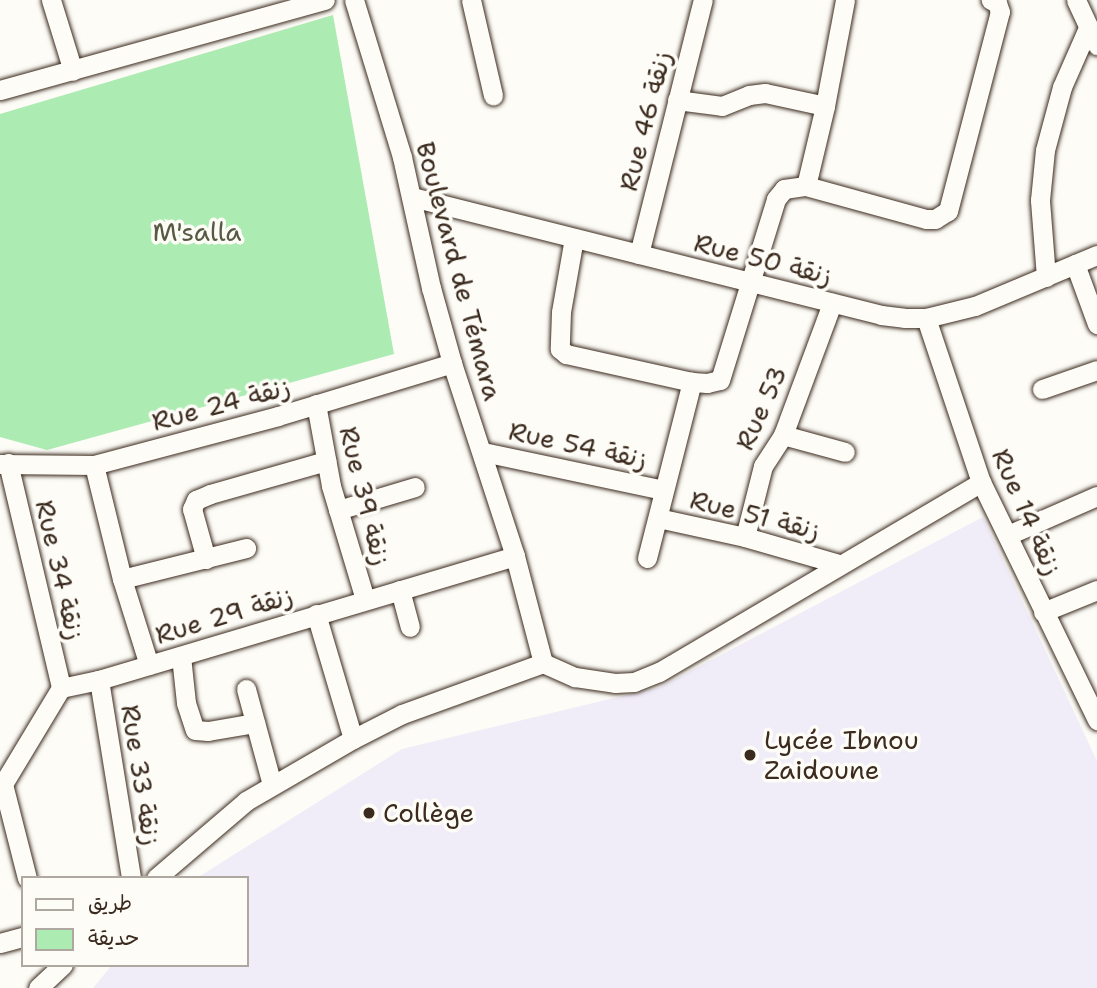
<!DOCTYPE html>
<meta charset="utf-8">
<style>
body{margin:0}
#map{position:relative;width:1097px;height:988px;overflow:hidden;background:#fdfcf7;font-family:"Shantell Sans","Playpen Sans Arabic",sans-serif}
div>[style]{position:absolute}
.built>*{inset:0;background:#f0ecf8}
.green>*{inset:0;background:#acebb2}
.roads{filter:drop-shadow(0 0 2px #3b2a1e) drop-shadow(0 0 2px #3b2a1e)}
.minor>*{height:19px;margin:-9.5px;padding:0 9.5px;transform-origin:9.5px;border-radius:9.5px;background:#fdfcf7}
.dots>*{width:19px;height:19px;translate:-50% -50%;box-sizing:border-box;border:4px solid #fdfcf7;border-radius:50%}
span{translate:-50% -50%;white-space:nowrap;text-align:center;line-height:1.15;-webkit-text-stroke:7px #fdfcf7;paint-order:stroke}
.street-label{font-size:26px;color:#3b2a1e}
.park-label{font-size:26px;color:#575a43}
.poi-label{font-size:26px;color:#3b2a1e}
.left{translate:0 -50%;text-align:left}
.legend{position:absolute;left:21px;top:876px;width:228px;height:91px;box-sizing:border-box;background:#fdfcf7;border:2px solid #afa8a0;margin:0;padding:9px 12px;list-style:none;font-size:21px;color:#3b2a1e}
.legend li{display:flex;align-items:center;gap:14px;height:35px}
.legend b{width:35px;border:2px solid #afa8a0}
</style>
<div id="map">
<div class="built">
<i style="clip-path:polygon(983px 517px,1097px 761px,1097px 988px,93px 988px,112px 965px,247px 965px,247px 878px,197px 878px,402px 749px,660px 687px)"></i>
</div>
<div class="green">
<i style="clip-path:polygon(333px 15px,394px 354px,47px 450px,0 437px,0 114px)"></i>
</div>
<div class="roads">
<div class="minor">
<i style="left:51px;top:0;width:74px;rotate:72.8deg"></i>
<i style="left:471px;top:0;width:98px;rotate:77deg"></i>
<i style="left:1076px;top:0;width:50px;rotate:65deg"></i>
<i style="left:0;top:90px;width:337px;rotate:-15.5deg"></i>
<i style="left:677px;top:100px;width:45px;rotate:7.6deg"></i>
<i style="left:722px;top:106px;width:29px;rotate:-22deg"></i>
<i style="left:749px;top:95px;width:16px;rotate:-7deg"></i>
<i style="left:765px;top:93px;width:61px;rotate:12.2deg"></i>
<i style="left:806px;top:186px;width:82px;rotate:-76.6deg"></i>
<i style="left:825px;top:106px;width:108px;rotate:-79.3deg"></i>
<i style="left:412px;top:197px;width:484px;rotate:14.1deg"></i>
<i style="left:881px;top:315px;width:23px;rotate:7deg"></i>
<i style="left:904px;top:318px;width:22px"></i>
<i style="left:926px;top:318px;width:50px;rotate:-13.8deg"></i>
<i style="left:975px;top:306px;width:132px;rotate:-22.7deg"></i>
<i style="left:574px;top:238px;width:75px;rotate:100deg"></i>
<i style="left:561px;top:312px;width:37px;rotate:92deg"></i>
<i style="left:560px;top:349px;width:8px;rotate:40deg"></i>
<i style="left:566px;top:354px;width:129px;rotate:12.5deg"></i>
<i style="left:692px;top:382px;width:15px;rotate:4deg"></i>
<i style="left:707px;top:383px;width:13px;rotate:-13deg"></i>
<i style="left:720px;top:380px;width:189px;rotate:-72.8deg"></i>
<i style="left:776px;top:199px;width:13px;rotate:-51deg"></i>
<i style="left:784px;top:189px;width:22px;rotate:-8deg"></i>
<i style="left:806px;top:186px;width:124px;rotate:15.4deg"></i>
<i style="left:926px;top:219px;width:9px"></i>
<i style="left:935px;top:219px;width:15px;rotate:-32deg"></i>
<i style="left:948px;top:211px;width:206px;rotate:-75.4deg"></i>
<i style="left:1000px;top:12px;width:9px;rotate:-108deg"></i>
<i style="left:997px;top:3px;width:7px;rotate:-153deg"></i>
<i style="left:639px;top:254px;width:262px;rotate:-75.9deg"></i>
<i style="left:1075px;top:264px;width:64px;rotate:69.9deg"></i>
<i style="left:1046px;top:277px;width:77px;rotate:-94.5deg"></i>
<i style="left:1040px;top:200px;width:50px;rotate:-84.3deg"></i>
<i style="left:1045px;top:150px;width:65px;rotate:-74.9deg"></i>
<i style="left:1062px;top:87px;width:64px;rotate:-66.2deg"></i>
<i style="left:926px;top:318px;width:173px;rotate:71.5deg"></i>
<i style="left:981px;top:482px;width:265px;rotate:64deg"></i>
<i style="left:1042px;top:389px;width:58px;rotate:-19.1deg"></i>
<i style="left:316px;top:404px;width:83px;rotate:79.6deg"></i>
<i style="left:331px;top:486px;width:118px;rotate:73.3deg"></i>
<i style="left:783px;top:435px;width:64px;rotate:15.3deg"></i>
<i style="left:483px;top:452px;width:184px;rotate:11.9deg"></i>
<i style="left:8px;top:463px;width:231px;rotate:76.7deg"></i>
<i style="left:0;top:464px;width:94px;rotate:0.6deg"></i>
<i style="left:94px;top:465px;width:190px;rotate:-14.9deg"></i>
<i style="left:278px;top:416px;width:182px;rotate:-16.9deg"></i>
<i style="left:94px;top:465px;width:117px;rotate:76.2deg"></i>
<i style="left:122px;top:579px;width:90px;rotate:72.6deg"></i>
<i style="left:338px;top:510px;width:80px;rotate:-16.6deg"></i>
<i style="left:658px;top:518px;width:89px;rotate:12.3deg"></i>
<i style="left:745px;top:537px;width:98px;rotate:16deg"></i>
<i style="left:1008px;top:535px;width:97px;rotate:-23.7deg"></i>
<i style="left:745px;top:537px;width:73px;rotate:-75.8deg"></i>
<i style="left:763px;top:466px;width:37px;rotate:-57deg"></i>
<i style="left:783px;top:435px;width:141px;rotate:-69.6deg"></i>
<i style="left:647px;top:558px;width:182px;rotate:-75.7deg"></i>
<i style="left:206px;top:559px;width:52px;rotate:-105.6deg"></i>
<i style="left:192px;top:509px;width:10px;rotate:-66deg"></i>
<i style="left:196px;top:500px;width:15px;rotate:-23deg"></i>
<i style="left:210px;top:494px;width:121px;rotate:-15.9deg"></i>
<i style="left:122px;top:579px;width:128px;rotate:-14deg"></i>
<i style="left:400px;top:590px;width:38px;rotate:75deg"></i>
<i style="left:1043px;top:612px;width:58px;rotate:-22.2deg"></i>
<i style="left:316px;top:614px;width:130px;rotate:73.5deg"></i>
<i style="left:181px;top:656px;width:47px;rotate:83.9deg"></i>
<i style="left:186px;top:703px;width:28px;rotate:72deg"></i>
<i style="left:195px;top:730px;width:13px;rotate:4deg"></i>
<i style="left:208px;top:731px;width:48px;rotate:-9.7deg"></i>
<i style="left:543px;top:663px;width:35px;rotate:24deg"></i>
<i style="left:575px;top:677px;width:40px;rotate:8.5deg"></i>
<i style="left:615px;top:683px;width:19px;rotate:-3deg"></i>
<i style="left:634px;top:682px;width:27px;rotate:-22deg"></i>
<i style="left:659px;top:672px;width:374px;rotate:-30.5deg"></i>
<i style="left:99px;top:680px;width:201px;rotate:80.8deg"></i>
<i style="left:246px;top:689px;width:99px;rotate:74.8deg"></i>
<i style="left:3px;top:784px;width:97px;rotate:75.7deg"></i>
<i style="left:0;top:789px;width:118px;rotate:-58.9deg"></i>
<i style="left:61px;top:688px;width:39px;rotate:-12deg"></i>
<i style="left:99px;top:680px;width:434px;rotate:-16.6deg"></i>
<i style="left:156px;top:878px;width:118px;rotate:-40.5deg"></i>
<i style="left:246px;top:801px;width:124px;rotate:-30.1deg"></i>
<i style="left:353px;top:739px;width:55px;rotate:-27deg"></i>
<i style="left:402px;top:714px;width:150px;rotate:-19.9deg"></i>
<i style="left:543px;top:663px;width:111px;rotate:-104.7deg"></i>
<i style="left:515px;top:556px;width:203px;rotate:-108.1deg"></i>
<i style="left:452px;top:363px;width:78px;rotate:-105.6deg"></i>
<i style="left:431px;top:288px;width:134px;rotate:-102.5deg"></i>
<i style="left:402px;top:157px;width:164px;rotate:-107deg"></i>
<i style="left:0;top:943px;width:24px;rotate:-15deg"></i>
<i style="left:38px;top:988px;width:34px;rotate:-43deg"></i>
</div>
</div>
<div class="dots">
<i style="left:750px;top:755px;background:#3b2a1e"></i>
<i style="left:369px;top:813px;background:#3b2a1e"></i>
</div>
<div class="street-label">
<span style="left:645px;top:121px;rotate:-76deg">Rue 46 زنقة</span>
<span style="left:763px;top:259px;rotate:14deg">Rue 50 زنقة</span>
<span style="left:459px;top:271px;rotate:75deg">Boulevard de Témara</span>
<span style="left:221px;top:404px;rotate:-15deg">Rue 24 زنقة</span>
<span style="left:761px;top:408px;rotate:-66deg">Rue 53</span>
<span style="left:578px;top:445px;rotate:12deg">Rue 54 زنقة</span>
<span style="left:365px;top:496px;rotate:76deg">Rue 39 زنقة</span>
<span style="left:1027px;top:512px;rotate:66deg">Rue 14 زنقة</span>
<span style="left:755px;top:515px;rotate:14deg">Rue 51 زنقة</span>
<span style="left:60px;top:570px;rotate:77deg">Rue 34 زنقة</span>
<span style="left:224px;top:615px;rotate:-17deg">Rue 29 زنقة</span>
<span style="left:141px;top:775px;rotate:81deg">Rue 33 زنقة</span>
</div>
<div class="park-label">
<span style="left:197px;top:232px">M'salla</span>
</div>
<div class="poi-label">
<span class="left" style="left:764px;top:755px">Lycée Ibnou<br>Zaidoune</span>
<span class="left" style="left:383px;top:813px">Collège</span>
</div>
<ul class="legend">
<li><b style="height:9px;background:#fdfcf7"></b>طريق</li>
<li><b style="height:19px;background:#acebb2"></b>حديقة</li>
</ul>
</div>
